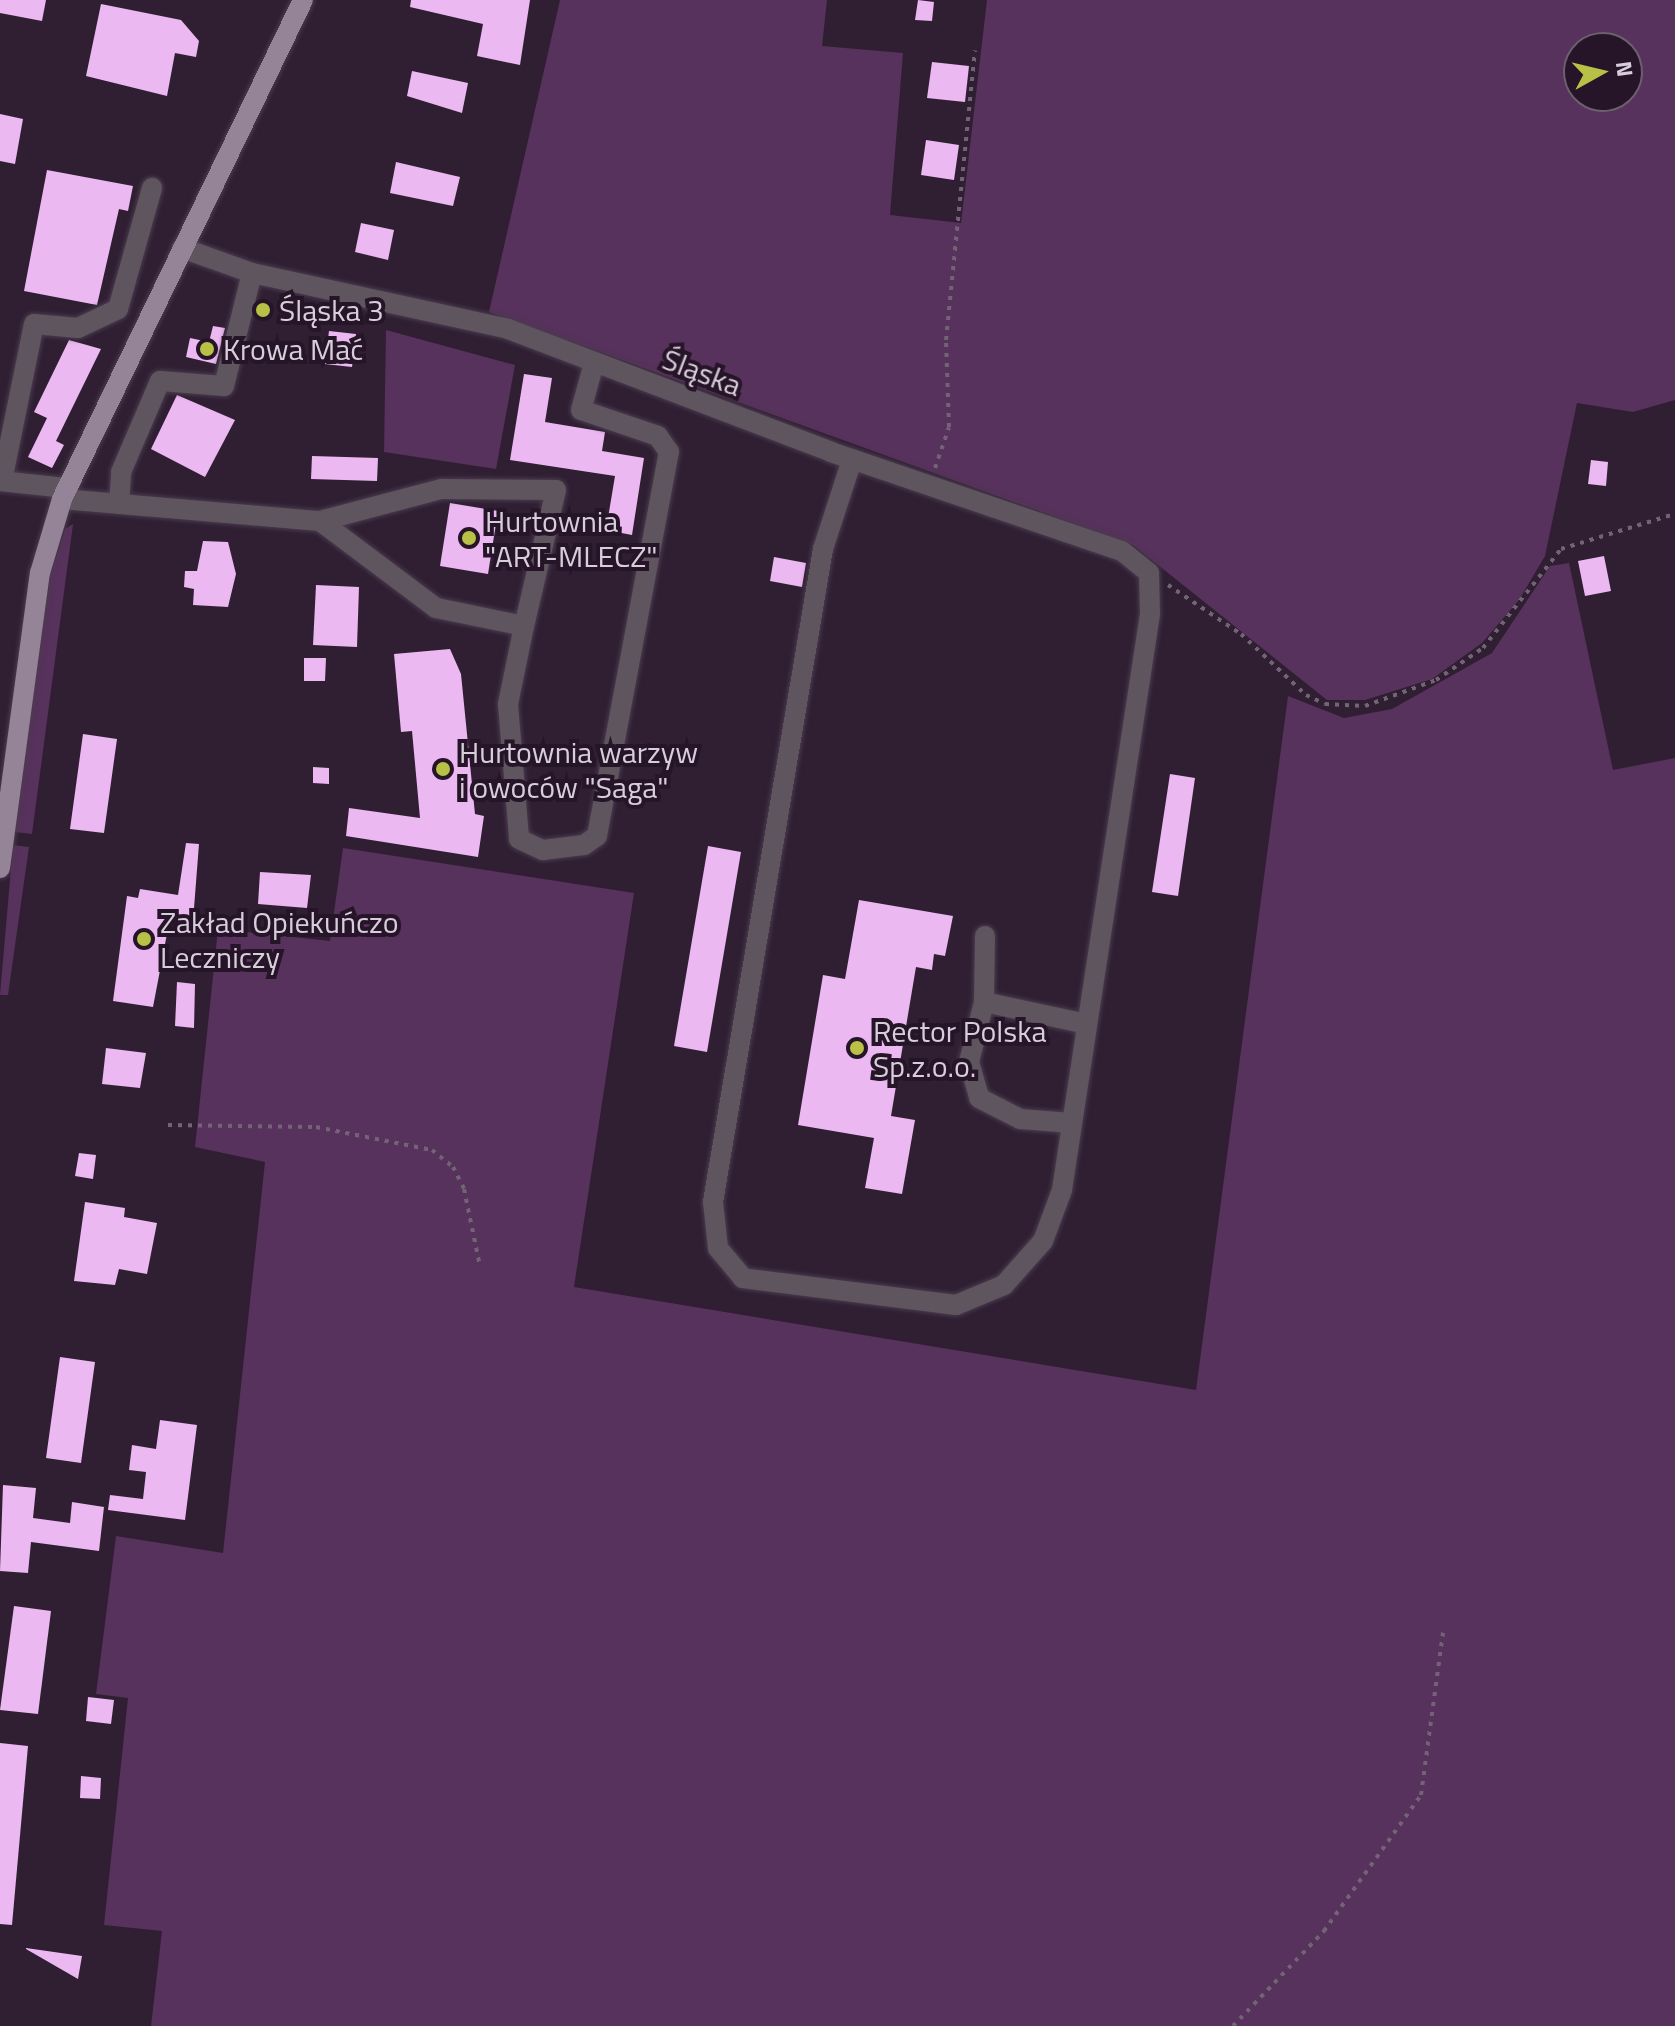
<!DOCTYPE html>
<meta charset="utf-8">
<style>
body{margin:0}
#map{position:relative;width:1675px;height:2026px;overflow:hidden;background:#301f33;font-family:"Titillium Web",sans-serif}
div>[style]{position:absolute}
.green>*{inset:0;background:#57325c}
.building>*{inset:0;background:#ebb8f1}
.path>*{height:4px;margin-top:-2px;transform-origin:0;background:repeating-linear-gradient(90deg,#726375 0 4px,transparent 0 10px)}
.roads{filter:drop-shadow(0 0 2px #4b3b4e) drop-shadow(0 0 2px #4b3b4e)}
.minor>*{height:20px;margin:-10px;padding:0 10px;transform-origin:10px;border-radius:10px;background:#5e555f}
.major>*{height:20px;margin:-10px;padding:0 10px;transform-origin:10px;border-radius:10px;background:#958397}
.dots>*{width:22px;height:22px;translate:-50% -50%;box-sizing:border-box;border:4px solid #261528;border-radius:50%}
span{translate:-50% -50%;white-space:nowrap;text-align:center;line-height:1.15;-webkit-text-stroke:8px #261528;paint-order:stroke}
.poi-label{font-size:30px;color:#d8cdda}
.left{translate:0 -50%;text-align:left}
.street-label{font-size:30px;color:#d8cdda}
.north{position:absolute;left:1563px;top:32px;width:80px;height:80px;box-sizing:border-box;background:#261528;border:2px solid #6d5f6f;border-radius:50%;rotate:82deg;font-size:22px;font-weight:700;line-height:32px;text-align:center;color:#d8cdda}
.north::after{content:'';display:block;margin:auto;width:28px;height:36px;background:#b9c046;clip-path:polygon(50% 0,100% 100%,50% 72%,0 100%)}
</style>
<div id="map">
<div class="green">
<i style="clip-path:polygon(evenodd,560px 0,827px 0,822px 46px,903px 53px,890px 215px,961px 223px,987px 0,1675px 0,1675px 400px,1633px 412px,1577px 403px,1545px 556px,1519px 600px,1482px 643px,1432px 679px,1365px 700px,1327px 700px,1133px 545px,489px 312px,560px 0,1579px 48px,1627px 48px,1627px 96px,1579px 96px,1579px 48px)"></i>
<i style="clip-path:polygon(386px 330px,515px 365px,496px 469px,384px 452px)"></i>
<i style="clip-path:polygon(73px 524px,32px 834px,14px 832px,50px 576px,65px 529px)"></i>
<i style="clip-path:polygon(1569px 563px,1613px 770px,1675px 758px,1675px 2026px,151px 2026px,162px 1931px,104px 1925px,128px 1698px,96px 1694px,116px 1536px,223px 1553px,265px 1162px,195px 1147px,218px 929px,330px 941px,343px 848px,634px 893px,574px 1287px,1196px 1390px,1288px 696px,1344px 718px,1392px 709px,1492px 653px,1550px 566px)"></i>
<i style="clip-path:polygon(13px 845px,29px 847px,8px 995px,0 995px)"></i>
</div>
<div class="building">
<i style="clip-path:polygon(0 0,46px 0,42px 21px,0 13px)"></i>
<i style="clip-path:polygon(411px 0,530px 0,520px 65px,477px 56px,483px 24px,410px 7px)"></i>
<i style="clip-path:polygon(918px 0,934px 2px,932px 21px,915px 20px)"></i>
<i style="clip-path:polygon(101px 4px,181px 20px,199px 41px,196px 57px,175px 53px,167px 96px,86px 76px)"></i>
<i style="clip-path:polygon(932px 62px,969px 66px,965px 102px,927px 98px)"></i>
<i style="clip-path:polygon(412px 71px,468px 83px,462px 113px,407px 96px)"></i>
<i style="clip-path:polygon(0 114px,23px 119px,15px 164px,0 161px)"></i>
<i style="clip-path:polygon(926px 140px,959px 145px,954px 180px,921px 175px)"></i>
<i style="clip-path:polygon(396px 162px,460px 177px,453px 206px,390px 193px)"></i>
<i style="clip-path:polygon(47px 170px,133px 186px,128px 211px,119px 209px,97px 305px,24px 291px)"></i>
<i style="clip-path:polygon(361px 223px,394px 230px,388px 260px,355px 252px)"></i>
<i style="clip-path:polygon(213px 326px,225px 328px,216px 364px,186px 357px,190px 338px,209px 342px)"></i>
<i style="clip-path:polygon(329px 331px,356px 334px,352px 367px,325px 364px)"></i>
<i style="clip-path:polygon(69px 340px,101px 349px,56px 441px,64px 445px,52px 468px,28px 457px,47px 418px,34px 412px)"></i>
<i style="clip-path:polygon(524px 374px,552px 378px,545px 422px,605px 432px,602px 451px,644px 458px,632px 535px,606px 530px,615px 476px,510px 460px)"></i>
<i style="clip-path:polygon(177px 395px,235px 420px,205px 477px,151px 449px)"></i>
<i style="clip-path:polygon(312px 456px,378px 458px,377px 481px,311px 479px)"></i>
<i style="clip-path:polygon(1591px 460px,1608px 462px,1606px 486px,1588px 484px)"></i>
<i style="clip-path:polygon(450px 503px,498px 511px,488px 574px,440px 566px)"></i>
<i style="clip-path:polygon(203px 541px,228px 542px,236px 574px,228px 607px,193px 605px,194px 589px,184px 587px,185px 571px,197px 571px)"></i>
<i style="clip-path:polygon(1604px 556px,1611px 591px,1585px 596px,1578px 561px)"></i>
<i style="clip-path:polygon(774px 557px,806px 563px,802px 587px,770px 581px)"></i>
<i style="clip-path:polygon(316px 585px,359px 587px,357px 647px,313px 645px)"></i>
<i style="clip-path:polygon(450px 649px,461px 674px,475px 814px,484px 816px,478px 857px,346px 836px,349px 808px,420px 818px,412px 731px,401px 732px,394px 654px)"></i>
<i style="clip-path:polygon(304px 658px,326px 658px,325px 681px,304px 681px)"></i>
<i style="clip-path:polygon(83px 734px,117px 739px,104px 833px,70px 829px)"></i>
<i style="clip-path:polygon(313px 767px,329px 768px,329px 784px,313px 783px)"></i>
<i style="clip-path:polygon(1170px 774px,1195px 778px,1178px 896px,1152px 892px)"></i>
<i style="clip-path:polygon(186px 843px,199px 844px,193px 921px,170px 918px,153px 1007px,113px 1001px,127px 896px,138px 898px,140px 889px,178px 895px)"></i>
<i style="clip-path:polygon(708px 846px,741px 852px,707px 1052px,674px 1046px)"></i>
<i style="clip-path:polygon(260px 872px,311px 875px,307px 908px,258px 904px)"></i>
<i style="clip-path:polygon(859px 900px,953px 916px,945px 956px,934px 954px,932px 970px,916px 967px,891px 1116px,915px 1120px,902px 1194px,865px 1188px,874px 1138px,798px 1125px,823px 975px,845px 979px)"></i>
<i style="clip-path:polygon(177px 982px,195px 984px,194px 1028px,175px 1026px)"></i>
<i style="clip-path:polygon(106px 1048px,146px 1053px,140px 1088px,102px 1084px)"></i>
<i style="clip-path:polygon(79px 1153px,96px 1155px,93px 1179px,75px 1176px)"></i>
<i style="clip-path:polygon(85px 1202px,125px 1208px,124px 1217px,157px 1223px,147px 1274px,119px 1269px,115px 1285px,74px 1281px)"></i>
<i style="clip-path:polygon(60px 1357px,95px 1362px,81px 1463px,46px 1458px)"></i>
<i style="clip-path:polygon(160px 1420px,197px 1425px,185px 1520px,108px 1510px,110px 1495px,143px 1499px,146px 1472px,129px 1470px,132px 1445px,156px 1449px)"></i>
<i style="clip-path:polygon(3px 1485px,36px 1488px,33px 1518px,70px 1523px,72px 1502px,104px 1507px,99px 1551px,31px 1542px,28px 1573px,0 1571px)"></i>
<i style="clip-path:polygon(14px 1606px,51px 1611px,38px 1714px,0 1710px)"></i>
<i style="clip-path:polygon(88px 1697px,114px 1700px,111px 1724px,86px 1721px)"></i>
<i style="clip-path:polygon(0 1743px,28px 1746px,12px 1925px,0 1924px)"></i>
<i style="clip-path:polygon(81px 1776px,101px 1778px,100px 1799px,80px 1798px)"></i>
<i style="clip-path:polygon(26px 1948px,82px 1956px,78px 1979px,26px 1949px)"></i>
</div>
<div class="path">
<i style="left:935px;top:468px;width:43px;rotate:-71.1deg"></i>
<i style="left:949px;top:427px;width:87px;rotate:-92deg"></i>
<i style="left:946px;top:340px;width:291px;rotate:-84.3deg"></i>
<i style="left:1168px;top:585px;width:88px;rotate:33.9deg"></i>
<i style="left:1241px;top:634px;width:89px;rotate:43.2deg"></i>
<i style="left:1306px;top:695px;width:21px;rotate:25deg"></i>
<i style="left:1325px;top:704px;width:40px;rotate:2.9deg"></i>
<i style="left:1365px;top:706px;width:76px;rotate:-20.1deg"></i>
<i style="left:1436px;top:680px;width:57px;rotate:-34.2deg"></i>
<i style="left:1483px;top:648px;width:126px;rotate:-51.8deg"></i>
<i style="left:1561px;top:549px;width:119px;rotate:-17.1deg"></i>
<i style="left:168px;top:1125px;width:148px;rotate:0.8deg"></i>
<i style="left:316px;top:1127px;width:118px;rotate:11.2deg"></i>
<i style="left:432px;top:1150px;width:27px;rotate:39deg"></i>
<i style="left:453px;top:1167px;width:25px;rotate:63deg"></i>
<i style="left:464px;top:1189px;width:79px;rotate:78.3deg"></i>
<i style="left:1233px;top:2026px;width:132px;rotate:-46.2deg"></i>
<i style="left:1324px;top:1931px;width:167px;rotate:-54.5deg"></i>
<i style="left:1421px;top:1795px;width:164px;rotate:-82.3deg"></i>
</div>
<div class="roads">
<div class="minor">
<i style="left:182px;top:248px;width:74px;rotate:19.7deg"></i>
<i style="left:252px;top:273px;width:262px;rotate:12.3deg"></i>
<i style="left:508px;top:329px;width:346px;rotate:20.8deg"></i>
<i style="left:831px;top:452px;width:307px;rotate:18.8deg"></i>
<i style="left:1122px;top:551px;width:35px;rotate:39deg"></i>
<i style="left:1149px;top:573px;width:41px;rotate:88.6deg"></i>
<i style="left:1150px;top:614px;width:583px;rotate:98.69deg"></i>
<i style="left:1062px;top:1190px;width:54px;rotate:110.4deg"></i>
<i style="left:1043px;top:1241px;width:59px;rotate:131.6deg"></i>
<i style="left:1004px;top:1285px;width:52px;rotate:157.4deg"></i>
<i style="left:956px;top:1305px;width:215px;rotate:-172.8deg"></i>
<i style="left:743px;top:1278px;width:39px;rotate:-130deg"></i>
<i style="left:718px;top:1248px;width:46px;rotate:-96.2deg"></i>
<i style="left:713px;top:1202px;width:662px;rotate:-80.44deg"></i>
<i style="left:823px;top:549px;width:94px;rotate:-72deg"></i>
<i style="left:0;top:481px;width:66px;rotate:6.1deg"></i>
<i style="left:2px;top:481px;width:160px;rotate:-78.5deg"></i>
<i style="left:34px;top:324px;width:44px;rotate:5.2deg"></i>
<i style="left:78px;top:328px;width:44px;rotate:-25.4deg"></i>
<i style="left:118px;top:309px;width:126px;rotate:-74.3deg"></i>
<i style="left:62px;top:499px;width:259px;rotate:4.9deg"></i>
<i style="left:320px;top:521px;width:125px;rotate:-14.8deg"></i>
<i style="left:441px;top:489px;width:115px;rotate:0.5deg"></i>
<i style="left:556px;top:490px;width:140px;rotate:103.2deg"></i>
<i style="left:524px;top:626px;width:90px;rotate:-168.4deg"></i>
<i style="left:436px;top:608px;width:145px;rotate:-143.1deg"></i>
<i style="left:119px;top:504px;width:32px;rotate:-86deg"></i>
<i style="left:121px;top:472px;width:99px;rotate:-66.8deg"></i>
<i style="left:160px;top:381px;width:64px;rotate:4.5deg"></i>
<i style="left:224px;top:386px;width:116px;rotate:-76.1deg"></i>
<i style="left:524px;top:626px;width:80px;rotate:101.6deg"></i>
<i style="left:508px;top:704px;width:135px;rotate:85.3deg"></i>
<i style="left:519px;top:839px;width:26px;rotate:25deg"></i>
<i style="left:543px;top:850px;width:41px;rotate:-7deg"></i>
<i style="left:584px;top:845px;width:16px;rotate:-35deg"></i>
<i style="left:597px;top:836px;width:391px;rotate:-79.4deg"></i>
<i style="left:669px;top:452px;width:19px;rotate:-125deg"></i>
<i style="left:658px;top:436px;width:81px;rotate:-161.3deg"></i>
<i style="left:581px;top:410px;width:49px;rotate:-74.5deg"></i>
<i style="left:985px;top:936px;width:66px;rotate:90.9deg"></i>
<i style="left:984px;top:1002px;width:62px;rotate:104deg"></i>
<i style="left:969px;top:1062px;width:37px;rotate:74deg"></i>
<i style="left:979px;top:1098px;width:46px;rotate:27.1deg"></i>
<i style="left:1020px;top:1119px;width:52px;rotate:4.4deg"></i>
<i style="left:984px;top:1002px;width:105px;rotate:12.1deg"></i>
</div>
<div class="major">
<i style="left:0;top:868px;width:298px;rotate:-82.3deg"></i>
<i style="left:40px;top:573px;width:77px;rotate:-73.4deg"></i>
<i style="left:62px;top:499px;width:554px;rotate:-64.22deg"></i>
</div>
</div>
<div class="dots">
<i style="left:263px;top:310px;background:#b9c046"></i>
<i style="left:207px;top:349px;background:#b9c046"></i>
<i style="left:469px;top:538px;background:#b9c046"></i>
<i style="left:443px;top:769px;background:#b9c046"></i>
<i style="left:144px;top:939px;background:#b9c046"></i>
<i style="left:857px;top:1048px;background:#b9c046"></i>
</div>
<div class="poi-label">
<span class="left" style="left:279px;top:310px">Śląska 3</span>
<span class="left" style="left:223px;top:349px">Krowa Mać</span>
<span class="left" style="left:485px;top:538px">Hurtownia<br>"ART-MLECZ"</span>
<span class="left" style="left:459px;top:769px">Hurtownia warzyw<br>i owoców "Saga"</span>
<span class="left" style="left:160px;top:939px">Zakład Opiekuńczo<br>Leczniczy</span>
<span class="left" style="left:873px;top:1048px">Rector Polska<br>Sp.z.o.o.</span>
</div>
<div class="street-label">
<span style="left:702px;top:372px;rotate:21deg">Śląska</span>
</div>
<div class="north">N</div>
</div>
